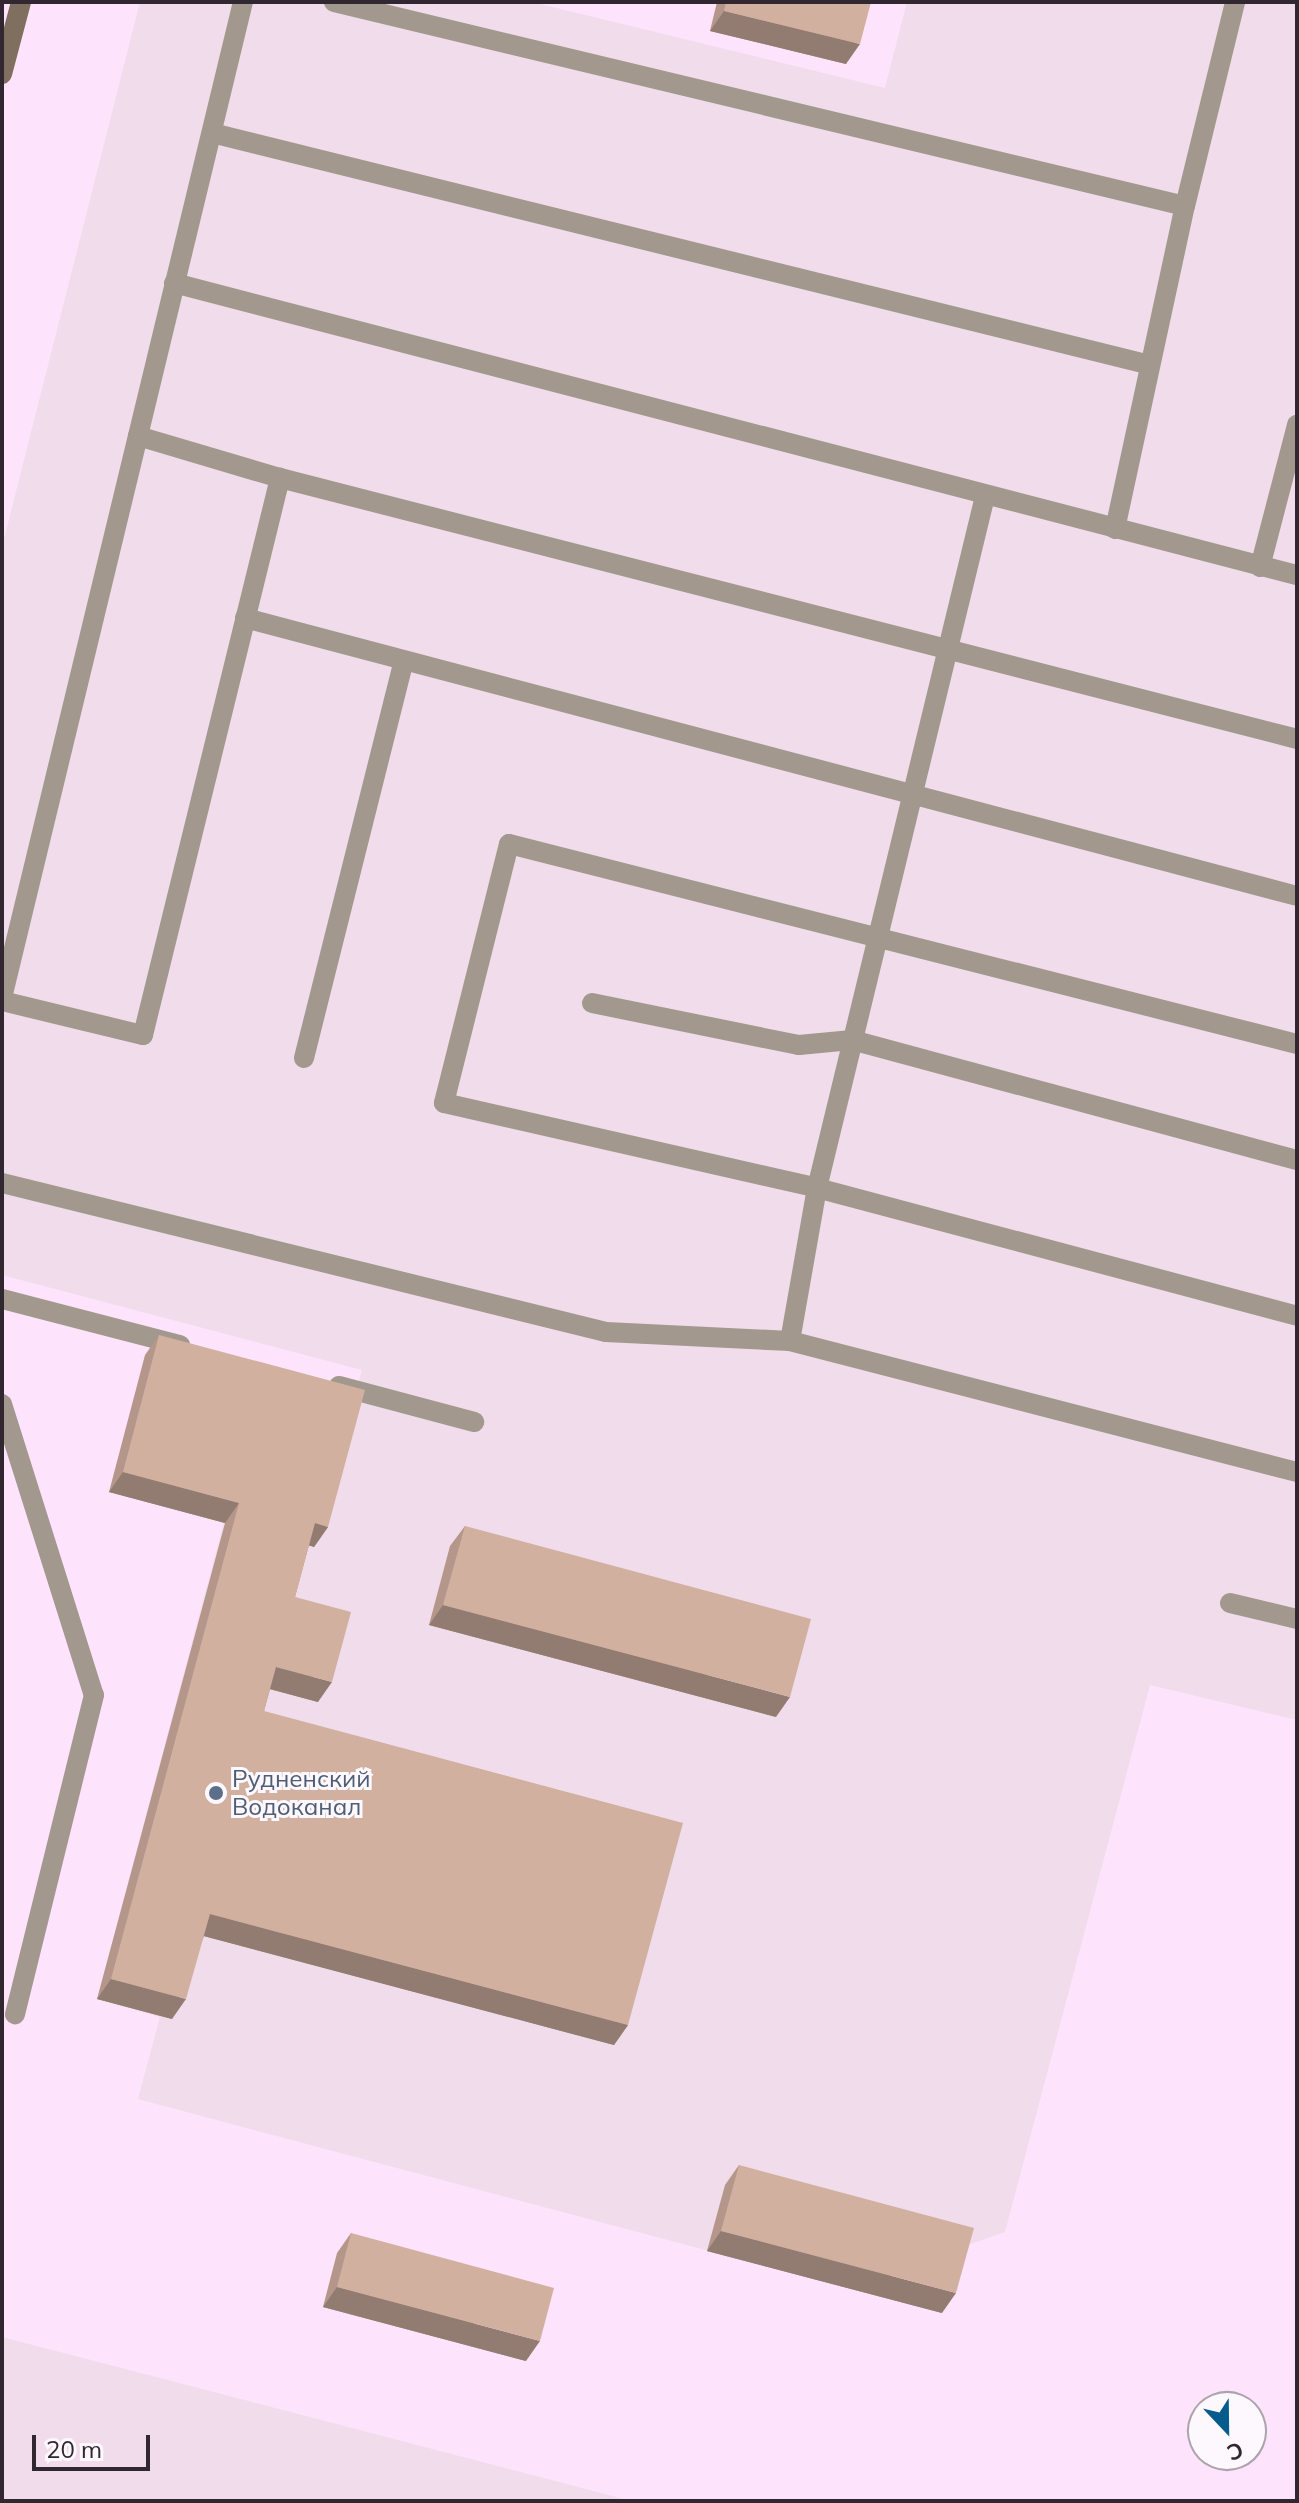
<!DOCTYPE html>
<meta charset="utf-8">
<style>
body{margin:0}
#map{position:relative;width:1299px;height:2503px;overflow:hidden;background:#fee3fc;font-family:Mulish,sans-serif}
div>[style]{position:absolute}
.industrial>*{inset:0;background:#f0dcea}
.lane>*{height:20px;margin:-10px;padding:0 10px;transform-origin:10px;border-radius:10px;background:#a2988d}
.secondary>*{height:20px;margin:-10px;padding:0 10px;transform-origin:10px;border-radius:10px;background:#7e6f5f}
.wall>*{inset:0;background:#b4978a}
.shaded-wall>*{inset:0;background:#927b70}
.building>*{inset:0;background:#d1b0a0}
.dots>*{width:22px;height:22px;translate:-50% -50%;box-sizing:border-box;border:4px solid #fdf8fd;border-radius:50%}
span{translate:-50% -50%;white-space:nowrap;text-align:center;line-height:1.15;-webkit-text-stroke:6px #fdf8fd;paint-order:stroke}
.service-label{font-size:24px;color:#4e5e75}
.left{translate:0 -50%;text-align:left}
.frame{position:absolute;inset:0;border:4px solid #312730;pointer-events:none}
.north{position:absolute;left:1187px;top:2391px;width:80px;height:80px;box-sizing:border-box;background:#fdf8fd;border:2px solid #aba4ab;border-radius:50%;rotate:158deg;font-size:22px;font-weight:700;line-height:32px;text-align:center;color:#312730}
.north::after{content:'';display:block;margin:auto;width:28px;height:36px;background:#065b8d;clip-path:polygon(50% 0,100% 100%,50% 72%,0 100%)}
.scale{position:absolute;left:32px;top:2435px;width:118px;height:36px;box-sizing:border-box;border:4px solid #312730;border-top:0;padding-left:10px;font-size:24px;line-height:28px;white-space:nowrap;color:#312730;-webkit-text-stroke:6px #fdf8fd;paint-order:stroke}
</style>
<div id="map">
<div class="industrial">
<i style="clip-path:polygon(140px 2px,532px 2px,885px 88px,907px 2px,1297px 2px,1297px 1720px,1150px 1685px,1005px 2232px,960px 2248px,942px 2313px,138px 2099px,160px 2017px,97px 1999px,224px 1522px,351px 1410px,362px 1370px,2px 1275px,2px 547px)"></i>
<i style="clip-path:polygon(2px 2337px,632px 2501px,2px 2501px)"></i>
</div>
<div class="lane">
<i style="left:334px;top:2px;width:875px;rotate:13.48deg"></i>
<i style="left:212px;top:133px;width:966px;rotate:13.89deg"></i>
<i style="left:174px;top:283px;width:1160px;rotate:14.58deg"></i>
<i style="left:138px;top:436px;width:148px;rotate:16.5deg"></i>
<i style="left:280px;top:478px;width:1050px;rotate:14.39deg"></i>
<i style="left:1115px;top:529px;width:330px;rotate:-77.8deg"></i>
<i style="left:1185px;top:206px;width:210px;rotate:-76.2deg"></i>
<i style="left:1260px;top:567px;width:147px;rotate:-75.4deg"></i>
<i style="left:245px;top:618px;width:1088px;rotate:14.8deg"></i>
<i style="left:2px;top:998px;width:1025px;rotate:-76.4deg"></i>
<i style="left:2px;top:1001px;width:145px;rotate:13.6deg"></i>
<i style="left:143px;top:1035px;width:574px;rotate:-76.18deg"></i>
<i style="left:592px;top:1003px;width:211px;rotate:11.5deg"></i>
<i style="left:799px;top:1045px;width:53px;rotate:-5.4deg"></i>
<i style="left:852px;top:1040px;width:461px;rotate:15.1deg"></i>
<i style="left:1297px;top:1044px;width:813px;rotate:-165.76deg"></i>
<i style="left:509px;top:844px;width:267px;rotate:104.1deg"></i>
<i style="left:444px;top:1103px;width:383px;rotate:12.8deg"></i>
<i style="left:817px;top:1188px;width:497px;rotate:14.9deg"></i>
<i style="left:304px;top:1058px;width:409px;rotate:-75.9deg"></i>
<i style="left:2px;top:1183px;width:622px;rotate:13.86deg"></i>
<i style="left:606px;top:1332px;width:184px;rotate:2.8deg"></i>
<i style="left:790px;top:1341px;width:524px;rotate:14.49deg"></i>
<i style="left:2px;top:1299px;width:184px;rotate:14.5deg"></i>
<i style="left:790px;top:1341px;width:155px;rotate:-80deg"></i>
<i style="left:817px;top:1188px;width:712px;rotate:-76.35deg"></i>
<i style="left:339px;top:1386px;width:140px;rotate:14.9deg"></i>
<i style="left:2px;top:1404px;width:305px;rotate:72.5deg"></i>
<i style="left:94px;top:1695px;width:329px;rotate:103.9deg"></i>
<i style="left:1230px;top:1603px;width:69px;rotate:13.4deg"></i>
</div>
<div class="secondary">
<i style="left:2px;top:74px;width:74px;rotate:-75.2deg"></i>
</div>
<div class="wall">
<i style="clip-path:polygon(717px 2px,871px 2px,846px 64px,710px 31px)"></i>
<i style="clip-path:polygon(159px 1335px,328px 1527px,314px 1547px,309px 1545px,295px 1597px,318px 1702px,270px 1689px,264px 1711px,628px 2025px,614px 2045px,204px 1936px,172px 2019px,97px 1999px,225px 1523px,109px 1492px,145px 1355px)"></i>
<i style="clip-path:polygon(465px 1526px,776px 1717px,429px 1625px,450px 1546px)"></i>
<i style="clip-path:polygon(739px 2165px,942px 2313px,707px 2251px,725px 2185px)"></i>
<i style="clip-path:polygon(351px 2233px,526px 2361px,323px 2307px,337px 2253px)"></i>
</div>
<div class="shaded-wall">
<i style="clip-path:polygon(724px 11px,860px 44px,846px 64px,710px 31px)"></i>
<i style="clip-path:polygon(123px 1472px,239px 1503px,225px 1523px,109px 1492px)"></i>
<i style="clip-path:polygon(315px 1523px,328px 1527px,314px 1547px,301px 1543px)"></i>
<i style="clip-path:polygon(443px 1605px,790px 1697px,776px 1717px,429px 1625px)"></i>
<i style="clip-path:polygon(276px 1667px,332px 1682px,318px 1702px,262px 1687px)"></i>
<i style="clip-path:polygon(210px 1914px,628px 2025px,614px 2045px,196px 1934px)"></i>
<i style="clip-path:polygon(111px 1979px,186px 1999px,172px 2019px,97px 1999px)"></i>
<i style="clip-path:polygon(721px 2231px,956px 2293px,942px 2313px,707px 2251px)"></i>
<i style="clip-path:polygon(337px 2287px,540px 2341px,526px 2361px,323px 2307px)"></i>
</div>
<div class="building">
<i style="clip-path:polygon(726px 2px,871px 2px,860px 44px,724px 11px)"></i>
<i style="clip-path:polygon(159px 1335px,365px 1390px,328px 1527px,315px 1523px,295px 1597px,351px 1612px,332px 1682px,276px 1667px,264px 1711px,683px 1823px,628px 2025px,210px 1914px,186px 1999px,111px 1979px,239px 1503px,123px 1472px)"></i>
<i style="clip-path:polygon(465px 1526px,811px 1619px,790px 1697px,443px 1605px)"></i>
<i style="clip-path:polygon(739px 2165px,974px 2228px,956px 2293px,721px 2231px)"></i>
<i style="clip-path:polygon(351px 2233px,554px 2288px,540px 2341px,337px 2287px)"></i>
</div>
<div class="dots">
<i style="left:216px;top:1793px;background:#5c6f8a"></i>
</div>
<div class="service-label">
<span class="left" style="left:232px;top:1793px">Рудненский<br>Водоканал</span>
</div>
<div class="frame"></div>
<div class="north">С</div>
<div class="scale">20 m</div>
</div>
